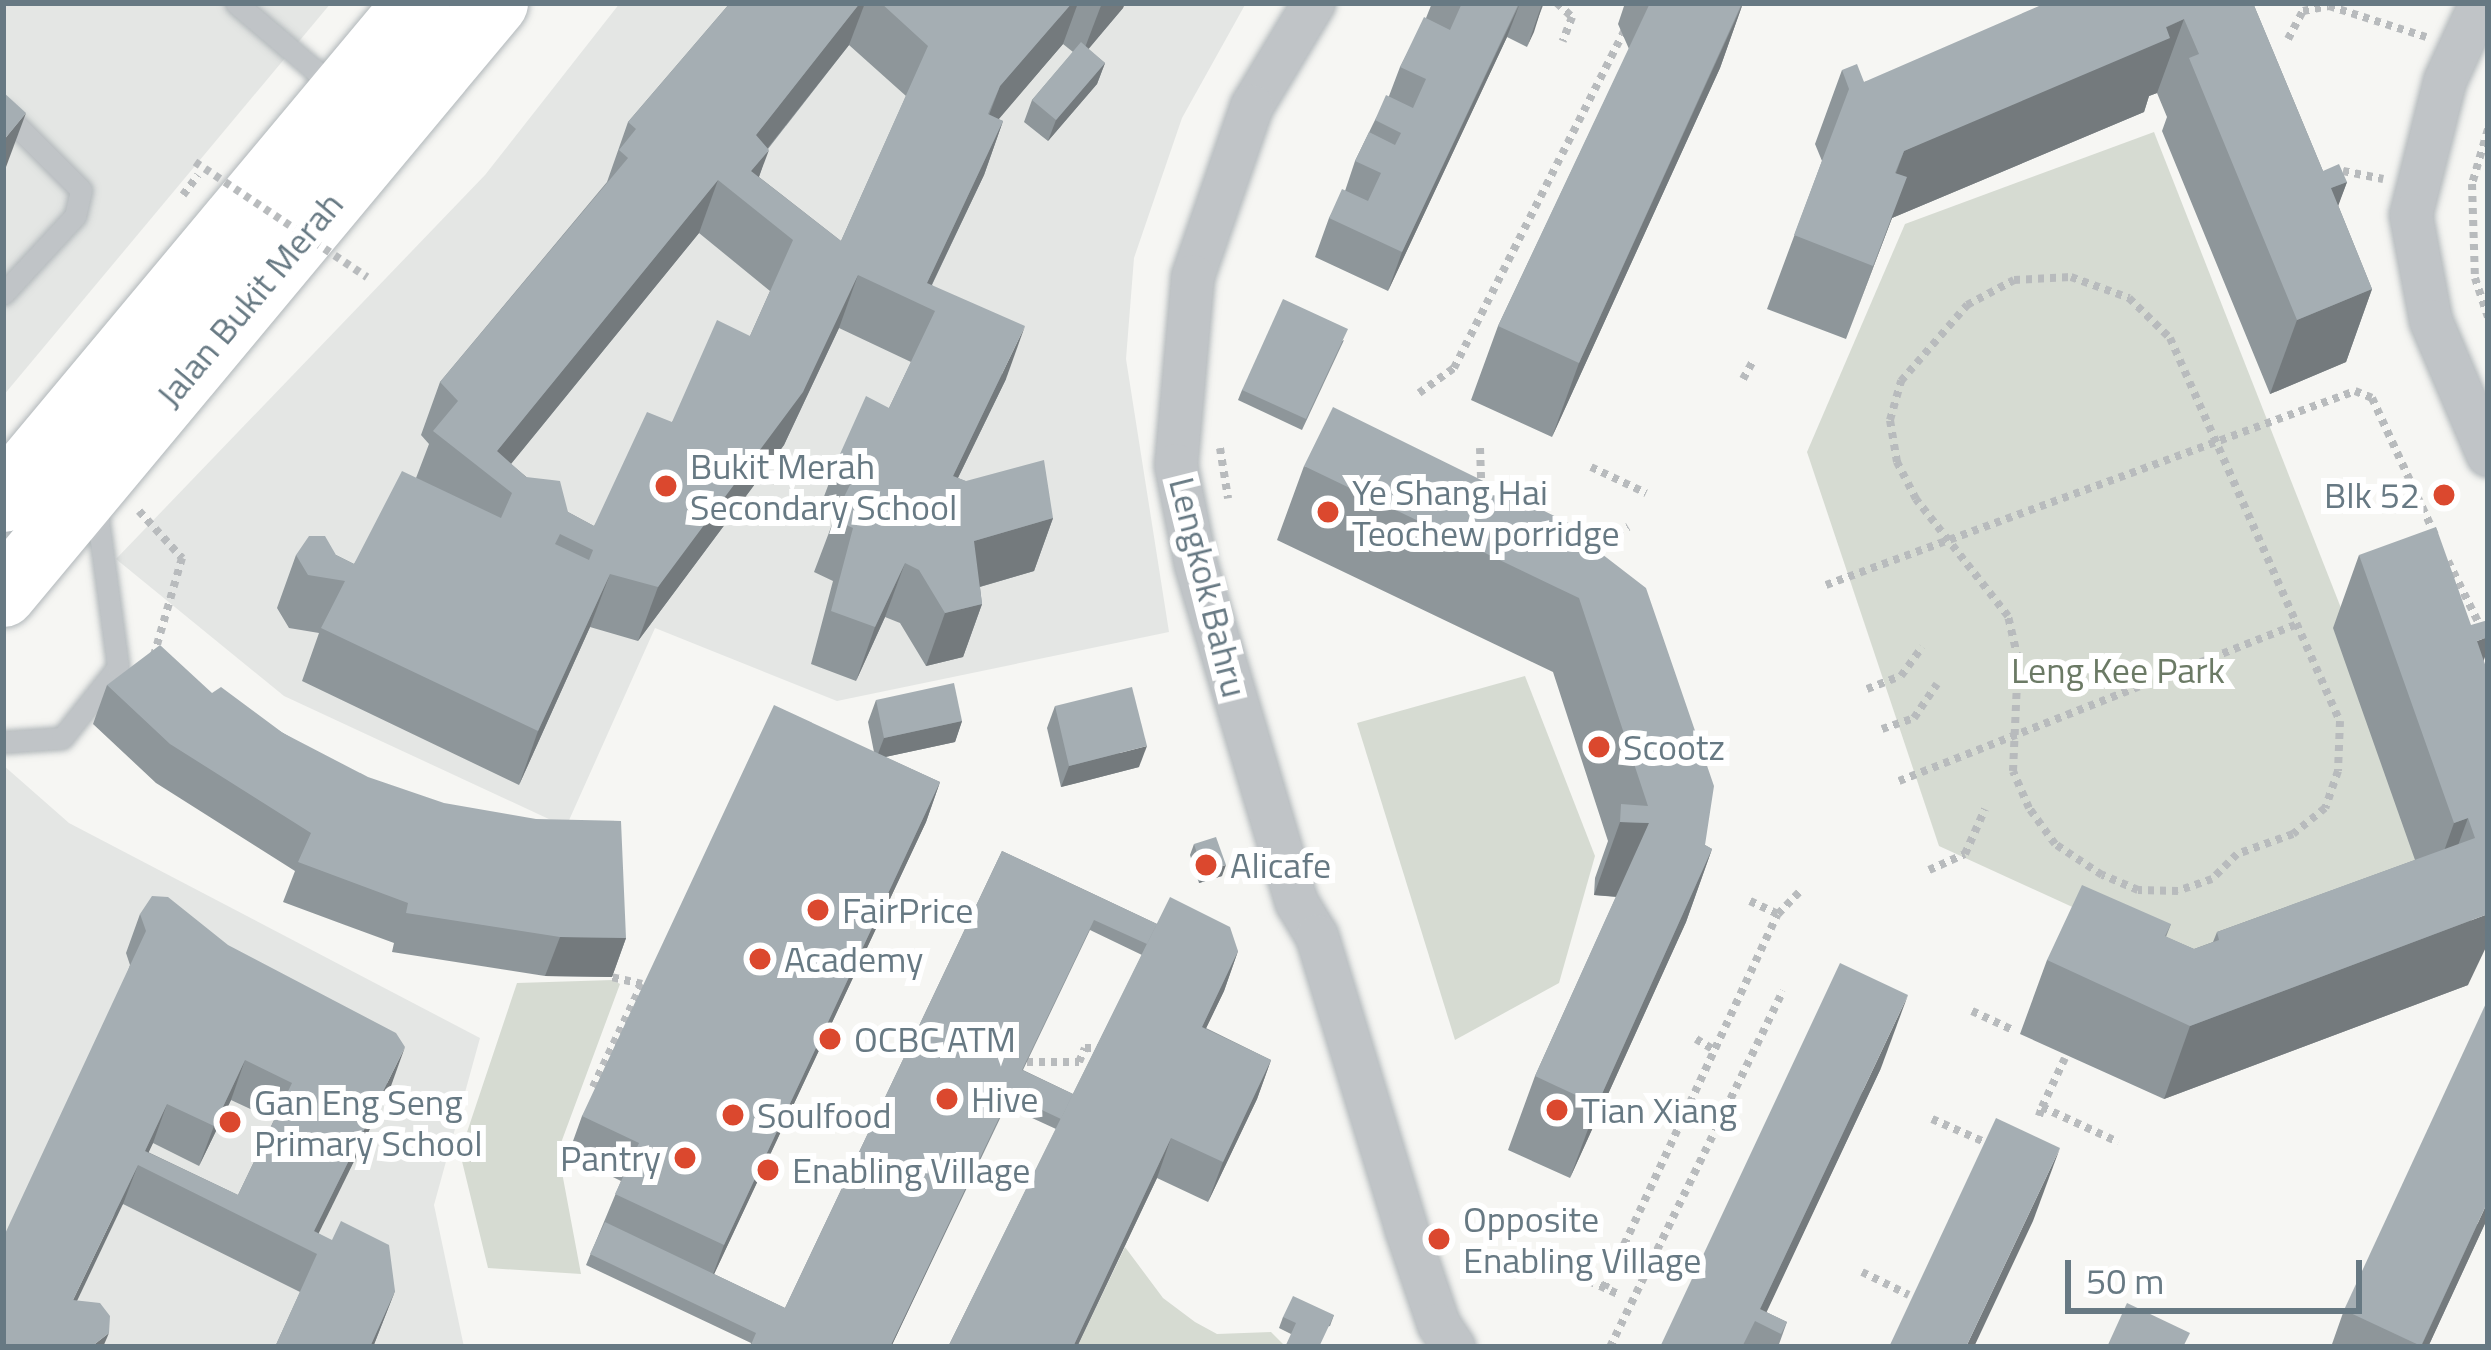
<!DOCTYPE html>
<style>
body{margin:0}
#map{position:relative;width:2491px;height:1350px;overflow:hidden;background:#f6f6f3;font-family:"Titillium Web",sans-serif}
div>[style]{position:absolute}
.built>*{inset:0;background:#e4e6e4}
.green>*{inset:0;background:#d6dbd2}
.path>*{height:8px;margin-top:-4px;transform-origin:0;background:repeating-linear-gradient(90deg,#b8bbbd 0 6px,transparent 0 12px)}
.roads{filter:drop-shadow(0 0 3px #b1b7ba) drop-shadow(0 0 3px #b1b7ba)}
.lane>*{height:21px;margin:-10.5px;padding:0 10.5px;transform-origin:10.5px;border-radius:10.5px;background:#c0c4c7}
.street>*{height:42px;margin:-21px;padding:0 21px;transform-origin:21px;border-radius:21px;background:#c0c4c7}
.primary>*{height:66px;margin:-33px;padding:0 33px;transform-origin:33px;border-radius:33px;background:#fff}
.path-bridge>*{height:8px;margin-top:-4px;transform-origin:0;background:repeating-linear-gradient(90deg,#b8bbbd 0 6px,transparent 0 12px)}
.wall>*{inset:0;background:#8e969a}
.shaded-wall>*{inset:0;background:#747a7d}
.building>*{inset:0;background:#a5aeb3}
.dots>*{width:33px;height:33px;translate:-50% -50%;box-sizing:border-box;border:6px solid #fff;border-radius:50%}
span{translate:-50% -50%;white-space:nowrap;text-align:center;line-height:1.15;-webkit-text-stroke:12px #fff;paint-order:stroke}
.street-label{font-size:36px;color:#677983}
.poi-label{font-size:36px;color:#677983}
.left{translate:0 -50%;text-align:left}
.right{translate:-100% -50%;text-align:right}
.park-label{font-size:36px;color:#6b7a65}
.frame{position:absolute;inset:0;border:6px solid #677983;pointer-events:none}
.scale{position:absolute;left:2065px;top:1260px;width:297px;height:54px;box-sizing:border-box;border:6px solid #677983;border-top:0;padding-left:15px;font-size:36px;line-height:42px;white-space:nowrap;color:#677983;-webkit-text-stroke:9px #fff;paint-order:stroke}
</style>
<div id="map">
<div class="built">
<i style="clip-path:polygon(3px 3px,331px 3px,3px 396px)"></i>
<i style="clip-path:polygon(620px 3px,1246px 3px,1182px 118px,1134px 258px,1126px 359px,1169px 632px,837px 701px,655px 628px,566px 827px,284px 696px,116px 559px,485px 175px)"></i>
<i style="clip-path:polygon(3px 765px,69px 823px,480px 1038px,434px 1205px,464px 1347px,3px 1347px)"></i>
</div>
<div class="green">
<i style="clip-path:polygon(2154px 132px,2440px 860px,2184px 958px,1939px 846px,1807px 452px,1905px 224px)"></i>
<i style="clip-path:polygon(1525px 676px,1595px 856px,1559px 983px,1455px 1040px,1357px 723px)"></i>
<i style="clip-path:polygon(613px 980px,620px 984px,558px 1151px,581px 1274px,488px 1268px,460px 1153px,517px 983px)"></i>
<i style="clip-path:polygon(1125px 1247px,1163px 1298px,1195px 1322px,1217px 1334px,1271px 1332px,1286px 1347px,1077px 1347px)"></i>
</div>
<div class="path">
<i style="left:1557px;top:3px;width:21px;rotate:43deg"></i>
<i style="left:1572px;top:17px;width:26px;rotate:111deg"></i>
<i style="left:2288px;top:39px;width:32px;rotate:-62deg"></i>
<i style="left:2303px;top:11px;width:26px;rotate:-11deg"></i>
<i style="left:2329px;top:6px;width:102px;rotate:17.7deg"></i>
<i style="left:2488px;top:129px;width:57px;rotate:106.2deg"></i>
<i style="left:2472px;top:184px;width:94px;rotate:88.2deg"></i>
<i style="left:2475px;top:278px;width:41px;rotate:71.6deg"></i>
<i style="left:2343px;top:171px;width:41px;rotate:11.3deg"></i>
<i style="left:183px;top:195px;width:25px;rotate:-53deg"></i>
<i style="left:2071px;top:277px;width:62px;rotate:19.9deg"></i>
<i style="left:2129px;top:298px;width:57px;rotate:44.3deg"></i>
<i style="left:2170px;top:338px;width:419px;rotate:66.1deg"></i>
<i style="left:2340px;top:721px;width:50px;rotate:92.3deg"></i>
<i style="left:2338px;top:771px;width:39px;rotate:109deg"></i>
<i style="left:2325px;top:808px;width:41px;rotate:140.9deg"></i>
<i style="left:2293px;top:834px;width:59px;rotate:160.3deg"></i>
<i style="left:2237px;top:854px;width:35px;rotate:135deg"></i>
<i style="left:2212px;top:879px;width:36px;rotate:161deg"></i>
<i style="left:2178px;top:891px;width:40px;rotate:-178.6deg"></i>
<i style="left:2138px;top:890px;width:39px;rotate:-157deg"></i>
<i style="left:2102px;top:875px;width:56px;rotate:-146.6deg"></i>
<i style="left:2055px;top:844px;width:44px;rotate:-125.8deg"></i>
<i style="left:2029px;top:808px;width:40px;rotate:-113.4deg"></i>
<i style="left:2013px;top:771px;width:112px;rotate:-87.4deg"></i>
<i style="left:2018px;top:659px;width:44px;rotate:-103.1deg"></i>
<i style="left:2008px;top:616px;width:149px;rotate:-128.2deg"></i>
<i style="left:1916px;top:499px;width:42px;rotate:-117.2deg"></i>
<i style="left:1897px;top:462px;width:43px;rotate:-99.5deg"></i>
<i style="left:1890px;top:420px;width:41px;rotate:-74.2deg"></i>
<i style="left:1901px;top:381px;width:101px;rotate:-49deg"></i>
<i style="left:1967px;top:305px;width:53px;rotate:-28deg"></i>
<i style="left:2014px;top:280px;width:57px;rotate:-3deg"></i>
<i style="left:1743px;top:379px;width:21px;rotate:-61deg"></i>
<i style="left:1419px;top:393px;width:43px;rotate:-35.5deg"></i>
<i style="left:1454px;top:368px;width:382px;rotate:-63.2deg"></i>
<i style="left:1220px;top:448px;width:51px;rotate:80.9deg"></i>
<i style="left:1480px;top:448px;width:34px;rotate:88deg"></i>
<i style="left:1591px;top:467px;width:61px;rotate:25.3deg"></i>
<i style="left:139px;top:511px;width:64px;rotate:47.5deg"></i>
<i style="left:182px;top:558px;width:101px;rotate:106.1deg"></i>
<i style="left:1582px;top:530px;width:27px;rotate:22deg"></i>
<i style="left:1607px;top:540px;width:25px;rotate:-32deg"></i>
<i style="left:2448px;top:561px;width:90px;rotate:63.7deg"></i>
<i style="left:1826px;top:585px;width:563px;rotate:-20.14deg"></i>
<i style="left:2355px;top:391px;width:18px;rotate:22deg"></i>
<i style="left:2372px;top:398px;width:153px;rotate:65.3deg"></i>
<i style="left:1867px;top:689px;width:36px;rotate:-21deg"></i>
<i style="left:1901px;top:676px;width:36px;rotate:-54deg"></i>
<i style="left:1882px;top:729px;width:34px;rotate:-19deg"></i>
<i style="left:1914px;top:718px;width:41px;rotate:-55.9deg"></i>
<i style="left:1899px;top:781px;width:426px;rotate:-21.5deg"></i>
<i style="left:1929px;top:870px;width:39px;rotate:-24deg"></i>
<i style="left:1965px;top:854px;width:49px;rotate:-66deg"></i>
<i style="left:1750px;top:901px;width:31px;rotate:25deg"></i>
<i style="left:1972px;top:1011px;width:47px;rotate:24.9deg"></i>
<i style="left:1696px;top:1039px;width:23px;rotate:31deg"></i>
<i style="left:1027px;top:1062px;width:52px"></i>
<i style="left:1079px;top:1062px;width:15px;rotate:-67deg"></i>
<i style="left:1085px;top:1048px;width:18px"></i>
<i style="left:601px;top:1091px;width:9px;rotate:-153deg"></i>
<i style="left:593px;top:1087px;width:114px;rotate:-64.6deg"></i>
<i style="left:642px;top:984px;width:31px;rotate:-167deg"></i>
<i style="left:2042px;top:1107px;width:54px;rotate:-64.9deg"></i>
<i style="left:2039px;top:1116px;width:9px;rotate:-72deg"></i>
<i style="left:2042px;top:1107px;width:84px;rotate:24.7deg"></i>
<i style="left:1932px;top:1119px;width:62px;rotate:23.7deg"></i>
<i style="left:1556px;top:1266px;width:68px;rotate:24.3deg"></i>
<i style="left:1862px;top:1272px;width:52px;rotate:26.1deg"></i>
<i style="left:1604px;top:1288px;width:412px;rotate:-65.1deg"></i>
<i style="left:1778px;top:914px;width:32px;rotate:-46deg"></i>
<i style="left:1610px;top:1347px;width:396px;rotate:-64.1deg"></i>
</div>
<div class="roads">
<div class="lane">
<i style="left:236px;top:3px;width:131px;rotate:40.4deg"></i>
<i style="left:3px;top:112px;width:110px;rotate:45deg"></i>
<i style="left:81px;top:190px;width:27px;rotate:103deg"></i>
<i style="left:75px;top:216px;width:106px;rotate:132.7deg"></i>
<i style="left:3px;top:742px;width:59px;rotate:-3.9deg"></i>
<i style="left:62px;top:738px;width:90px;rotate:-51.7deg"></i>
<i style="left:118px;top:667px;width:163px;rotate:-97.7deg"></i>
</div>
<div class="street">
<i style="left:1314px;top:3px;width:120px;rotate:121deg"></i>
<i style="left:1252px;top:106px;width:180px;rotate:109.1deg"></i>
<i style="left:1193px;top:276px;width:190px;rotate:95.1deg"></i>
<i style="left:1176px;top:465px;width:102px;rotate:78.7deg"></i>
<i style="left:1196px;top:565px;width:353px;rotate:73.4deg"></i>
<i style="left:1297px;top:903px;width:39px;rotate:59deg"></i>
<i style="left:1317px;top:936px;width:305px;rotate:73deg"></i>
<i style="left:1406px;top:1228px;width:102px;rotate:71.2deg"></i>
<i style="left:1439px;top:1325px;width:27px;rotate:56deg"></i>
<i style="left:2481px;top:3px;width:86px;rotate:114.8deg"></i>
<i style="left:2445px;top:81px;width:138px;rotate:104.2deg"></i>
<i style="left:2411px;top:215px;width:108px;rotate:79.3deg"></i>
<i style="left:2431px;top:321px;width:146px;rotate:67deg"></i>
</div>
<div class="primary">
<i style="left:3px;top:499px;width:646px;rotate:-50.15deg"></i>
<i style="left:3px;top:594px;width:769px;rotate:-50.22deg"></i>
</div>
</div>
<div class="path-bridge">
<i style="left:195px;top:162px;width:207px;rotate:33.8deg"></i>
</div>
<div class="wall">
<i style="clip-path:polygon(evenodd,730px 3px,1125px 3px,1123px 8px,1088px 49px,1105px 63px,1097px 84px,1048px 141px,1024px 122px,1032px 100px,1073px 52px,1063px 44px,998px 119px,1003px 121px,984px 175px,932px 285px,1006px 379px,958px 478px,1053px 518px,1034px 571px,980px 587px,982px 604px,963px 657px,926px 666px,900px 623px,885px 617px,856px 681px,811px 664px,833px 581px,814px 572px,836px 514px,820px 507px,840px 454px,889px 408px,911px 362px,839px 328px,784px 445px,638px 641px,590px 627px,519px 785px,302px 681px,319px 633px,289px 628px,277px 608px,296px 555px,336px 555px,354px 564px,416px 478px,429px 444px,421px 435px,440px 382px,607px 182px,628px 122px,730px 3px,849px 45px,906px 96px,841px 241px,759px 177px,768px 149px,849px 45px,730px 3px,699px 233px,770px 291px,750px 336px,672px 422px,594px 526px,568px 512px,511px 464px,699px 233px)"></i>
<i style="clip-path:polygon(1432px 3px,1544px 3px,1527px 47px,1507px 37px,1388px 291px,1315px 257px,1329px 218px,1345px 191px,1355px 161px,1375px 120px,1389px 96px,1400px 67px,1426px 18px)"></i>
<i style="clip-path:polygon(1625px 3px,1743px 3px,1720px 68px,1552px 437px,1471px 400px,1498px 326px,1629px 49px,1618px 24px)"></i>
<i style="clip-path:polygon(2253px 3px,2323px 171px,2347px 182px,2338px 205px,2372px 289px,2346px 362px,2270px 394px,2162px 131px,2167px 117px,2157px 93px,2149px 96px,2144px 112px,1892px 218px,1846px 339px,1767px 309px,1822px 161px,1815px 144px,1842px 70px,1864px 82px)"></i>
<i style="clip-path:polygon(1344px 340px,1302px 430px,1238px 400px,1242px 390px)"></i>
<i style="clip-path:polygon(1304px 466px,1599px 552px,1705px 845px,1712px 849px,1686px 922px,1570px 1178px,1508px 1150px,1535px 1076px,1616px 897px,1594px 895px,1595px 878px,1608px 841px,1553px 672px,1277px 540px)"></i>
<i style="clip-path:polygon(2359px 555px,2484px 661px,2468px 985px,2164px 1099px,2020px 1034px,2047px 960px,2171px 924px,2166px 937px,2194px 949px,2213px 942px,2217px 932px,2415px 860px,2333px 628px)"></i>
<i style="clip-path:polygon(107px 685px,212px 693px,283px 733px,626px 938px,612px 977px,545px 976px,392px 952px,394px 943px,283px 902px,295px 871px,156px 783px,93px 724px)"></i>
<i style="clip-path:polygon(evenodd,876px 700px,962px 721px,955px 742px,885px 757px,940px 782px,926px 822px,714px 1274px,785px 1308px,1002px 851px,1157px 924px,1238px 951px,1224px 991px,1206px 1028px,1271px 1060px,1257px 1099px,1208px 1202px,1157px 1178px,1077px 1347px,948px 1347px,1056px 1129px,1006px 1106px,891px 1347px,750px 1347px,751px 1343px,586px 1265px,621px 1181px,568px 1155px,582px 1116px,874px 752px,868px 722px,876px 700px,1090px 930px,1142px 955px,1073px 1094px,1023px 1070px,1090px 930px)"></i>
<i style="clip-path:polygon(1055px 706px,1139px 767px,1061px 787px,1047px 728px)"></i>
<i style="clip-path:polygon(1194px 844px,1222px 876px,1199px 883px,1190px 855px)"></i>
<i style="clip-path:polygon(evenodd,140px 914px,391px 1086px,318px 1233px,395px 1291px,373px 1347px,275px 1347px,300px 1292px,123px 1204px,3px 1347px,130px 965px,126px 953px,140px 914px,231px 1100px,274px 1120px,238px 1195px,148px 1152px,153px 1143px,199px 1166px,231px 1100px)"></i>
<i style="clip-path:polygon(1881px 1068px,1766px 1312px,1787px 1322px,1778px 1347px,1660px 1347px)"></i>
<i style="clip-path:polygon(2488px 1217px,2428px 1347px,2331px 1347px,2344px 1310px)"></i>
<i style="clip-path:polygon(1334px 1315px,1330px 1326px,1291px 1334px,1279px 1328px,1283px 1317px)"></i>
</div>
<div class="shaded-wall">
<i style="clip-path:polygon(860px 3px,865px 3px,849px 45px,736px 188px,756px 135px)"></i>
<i style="clip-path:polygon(1072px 3px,1078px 3px,1063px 44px,981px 140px,969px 168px,1000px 86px)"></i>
<i style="clip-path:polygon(1102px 3px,1125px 3px,1123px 8px,1081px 58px)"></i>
<i style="clip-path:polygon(1520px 3px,1507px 37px,1388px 291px,1402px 252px)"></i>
<i style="clip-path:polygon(1543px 3px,1534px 32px,1527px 47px,1541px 7px)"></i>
<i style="clip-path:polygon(1743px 3px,1720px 68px,1552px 437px,1579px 363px)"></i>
<i style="clip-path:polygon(2184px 19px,2157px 93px,2149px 96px,2144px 112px,1892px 218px,1846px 339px,1891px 219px,1877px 225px,1904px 151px)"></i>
<i style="clip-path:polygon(1105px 63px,1097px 84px,1048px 141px,1056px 120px)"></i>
<i style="clip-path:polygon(26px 113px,6px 167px,3px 171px,3px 141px)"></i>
<i style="clip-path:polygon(1003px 121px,984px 175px,922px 305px,927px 283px)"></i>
<i style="clip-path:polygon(769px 150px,749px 203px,751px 171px)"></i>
<i style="clip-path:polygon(718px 180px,699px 233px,497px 481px,497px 451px)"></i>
<i style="clip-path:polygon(2347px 182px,2320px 255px,2331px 188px)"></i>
<i style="clip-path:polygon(858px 275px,839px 328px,784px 445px,638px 641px,658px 587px)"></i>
<i style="clip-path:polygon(2372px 289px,2346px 362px,2270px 394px,2297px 320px)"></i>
<i style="clip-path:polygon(1025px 326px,1006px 379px,933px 529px,953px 476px)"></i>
<i style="clip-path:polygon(1053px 518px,1034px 571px,955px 594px,974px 541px)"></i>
<i style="clip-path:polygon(905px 563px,885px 617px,856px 681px,875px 627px)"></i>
<i style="clip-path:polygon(610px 574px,590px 627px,519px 785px,538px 731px)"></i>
<i style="clip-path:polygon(982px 604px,963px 657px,926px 666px,945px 613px)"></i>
<i style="clip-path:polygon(2488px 637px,2488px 649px,2466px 708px,2477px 641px)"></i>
<i style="clip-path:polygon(962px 721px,955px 742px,876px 759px,884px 738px)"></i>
<i style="clip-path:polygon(1147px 746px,1139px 767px,1061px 787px,1069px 766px)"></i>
<i style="clip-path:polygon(940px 782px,926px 822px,709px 1285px,724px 1245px)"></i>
<i style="clip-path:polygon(2468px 818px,2441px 892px,2428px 896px,2454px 823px)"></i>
<i style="clip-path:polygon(1620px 822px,1649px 823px,1622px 897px,1594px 895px)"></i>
<i style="clip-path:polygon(1712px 849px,1686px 922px,1570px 1178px,1597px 1105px)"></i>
<i style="clip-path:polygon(1226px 865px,1222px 876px,1199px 883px,1203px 872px)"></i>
<i style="clip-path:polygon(2488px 914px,2488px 943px,2468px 985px,2164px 1099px,2190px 1026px)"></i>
<i style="clip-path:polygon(560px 937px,626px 938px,612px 977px,545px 976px)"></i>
<i style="clip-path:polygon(1238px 951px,1224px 991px,1188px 1066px,1202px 1027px)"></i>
<i style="clip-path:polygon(1908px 995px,1881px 1068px,1761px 1324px,1760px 1309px)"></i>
<i style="clip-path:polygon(405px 1047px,391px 1086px,310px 1251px,314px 1231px)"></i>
<i style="clip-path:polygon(245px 1060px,231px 1100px,199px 1166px,214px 1126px)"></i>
<i style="clip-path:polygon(1271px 1060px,1257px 1099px,1208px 1202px,1223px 1162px)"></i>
<i style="clip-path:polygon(1010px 1095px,891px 1347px,890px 1347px)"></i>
<i style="clip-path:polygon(167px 1104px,153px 1143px,142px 1167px,145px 1151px)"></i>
<i style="clip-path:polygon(1171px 1138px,1157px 1178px,1077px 1347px,1073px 1347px)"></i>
<i style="clip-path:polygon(2060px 1148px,2033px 1221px,1974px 1347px,1966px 1347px)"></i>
<i style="clip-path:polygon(138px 1165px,123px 1204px,59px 1339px,73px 1300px)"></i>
<i style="clip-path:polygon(2488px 1201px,2488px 1217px,2428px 1347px,2421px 1347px)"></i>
<i style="clip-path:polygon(395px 1291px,373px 1347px,370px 1347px)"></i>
<i style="clip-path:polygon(109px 1333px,103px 1347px,91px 1347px)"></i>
</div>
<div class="building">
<i style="clip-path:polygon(evenodd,730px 3px,860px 3px,756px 135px,769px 150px,751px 171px,841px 241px,928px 46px,881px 3px,1072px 3px,1000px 86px,988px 114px,1003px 121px,927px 283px,1025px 326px,953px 476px,966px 481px,1044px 460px,1053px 518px,974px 541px,982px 604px,945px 613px,919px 570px,905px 563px,875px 627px,831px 611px,853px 528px,833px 519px,861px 463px,840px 454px,866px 396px,889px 408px,935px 311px,858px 275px,803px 392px,658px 587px,610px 574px,538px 731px,321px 628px,345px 581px,308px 575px,296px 555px,309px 536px,325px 536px,336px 555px,354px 564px,402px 471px,501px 518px,512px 493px,433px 431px,458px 401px,440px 382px,628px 158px,619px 150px,636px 129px,628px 122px,730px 3px,718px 180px,793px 240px,750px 336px,717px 320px,672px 422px,647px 412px,594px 526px,568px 512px,560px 481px,526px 477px,497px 451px,718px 180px,730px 3px,560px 534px,593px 550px,589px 560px,555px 544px,560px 534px)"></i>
<i style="clip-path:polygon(1462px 3px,1519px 3px,1402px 252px,1329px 218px,1342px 189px,1368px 201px,1381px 173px,1355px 161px,1369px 132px,1395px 145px,1401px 133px,1375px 120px,1386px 95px,1413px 108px,1426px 79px,1400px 67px,1424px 17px,1450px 30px)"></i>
<i style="clip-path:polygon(1650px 3px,1742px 3px,1579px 363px,1498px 326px)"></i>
<i style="clip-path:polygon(2046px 3px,2253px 3px,2323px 171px,2339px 164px,2347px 182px,2331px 188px,2372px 289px,2297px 320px,2189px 58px,2199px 54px,2184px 19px,2166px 27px,2170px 38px,1904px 151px,1895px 173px,1907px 177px,1873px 266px,1794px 235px,1849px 89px,1842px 70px,1857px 64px,1864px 82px)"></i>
<i style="clip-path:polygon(1081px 42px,1105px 63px,1056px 120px,1032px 100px)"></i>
<i style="clip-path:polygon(3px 92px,26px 113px,3px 141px)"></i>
<i style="clip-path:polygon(1283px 299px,1348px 329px,1306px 419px,1242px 390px)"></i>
<i style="clip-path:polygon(1333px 407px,1603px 540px,1598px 551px,1646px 588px,1714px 786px,1705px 845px,1712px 849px,1597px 1105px,1535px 1076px,1649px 823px,1620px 822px,1621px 804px,1648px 806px,1579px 598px,1304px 466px)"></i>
<i style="clip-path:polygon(2436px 527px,2471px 625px,2488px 620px,2488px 637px,2477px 641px,2488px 673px,2488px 914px,2190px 1026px,2047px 960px,2082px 885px,2171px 924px,2165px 936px,2194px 949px,2219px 940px,2217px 932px,2475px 838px,2468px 818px,2454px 823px,2359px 555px)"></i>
<i style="clip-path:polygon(160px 645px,212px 693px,221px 687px,283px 733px,368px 777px,444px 803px,536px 819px,621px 821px,626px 938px,560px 937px,406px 913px,408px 903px,298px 862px,311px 833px,170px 744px,107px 685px)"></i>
<i style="clip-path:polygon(954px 683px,962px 721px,884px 738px,876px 700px)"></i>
<i style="clip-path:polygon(1132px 687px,1147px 746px,1069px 766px,1055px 706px)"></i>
<i style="clip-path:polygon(774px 705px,940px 782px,724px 1245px,615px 1194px,639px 1143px,582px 1116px)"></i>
<i style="clip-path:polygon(1216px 837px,1226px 865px,1203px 872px,1194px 844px)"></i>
<i style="clip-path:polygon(1002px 851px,1157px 924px,1147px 944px,1094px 920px,1022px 1070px,1073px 1094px,1061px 1119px,1010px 1095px,890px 1347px,750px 1347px,756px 1333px,590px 1254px,605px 1222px,785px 1308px)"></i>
<i style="clip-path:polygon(evenodd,152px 896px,168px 897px,228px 945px,396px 1033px,405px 1047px,314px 1231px,332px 1240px,341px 1221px,389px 1245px,395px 1291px,370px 1347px,275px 1347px,317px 1254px,138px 1165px,73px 1300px,100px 1303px,110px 1316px,109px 1333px,91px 1347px,3px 1347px,3px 1238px,146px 931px,140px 914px,152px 896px,245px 1060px,292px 1083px,238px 1195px,145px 1151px,167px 1104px,214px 1126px,245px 1060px)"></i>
<i style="clip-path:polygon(1170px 897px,1230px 927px,1238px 951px,1202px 1027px,1271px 1060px,1223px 1162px,1171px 1138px,1073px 1347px,948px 1347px)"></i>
<i style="clip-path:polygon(1840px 963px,1908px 995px,1760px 1309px,1787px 1322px,1781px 1334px,1755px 1321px,1742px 1347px,1660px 1347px)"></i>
<i style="clip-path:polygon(2488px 999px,2488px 1201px,2421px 1346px,2344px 1310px)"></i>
<i style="clip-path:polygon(1996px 1118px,2060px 1148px,1966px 1347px,1889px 1347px)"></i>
<i style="clip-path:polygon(1293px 1296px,1334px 1315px,1319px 1347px,1285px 1347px,1296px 1323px,1283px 1317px)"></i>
<i style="clip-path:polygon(2127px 1303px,2190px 1333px,2183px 1347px,2107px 1347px)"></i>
</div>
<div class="dots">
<i style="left:666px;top:486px;background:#db482e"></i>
<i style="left:2444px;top:495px;background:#db482e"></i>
<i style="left:1328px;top:512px;background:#db482e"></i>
<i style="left:1599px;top:747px;background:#db482e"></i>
<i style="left:1206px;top:865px;background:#db482e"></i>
<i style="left:818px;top:910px;background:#db482e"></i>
<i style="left:760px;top:959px;background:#db482e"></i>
<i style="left:830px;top:1039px;background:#db482e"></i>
<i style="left:947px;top:1099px;background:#db482e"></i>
<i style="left:1557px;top:1110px;background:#db482e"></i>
<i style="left:733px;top:1115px;background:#db482e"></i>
<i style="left:230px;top:1122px;background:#db482e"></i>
<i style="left:685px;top:1158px;background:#db482e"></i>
<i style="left:768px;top:1170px;background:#db482e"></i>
<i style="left:1439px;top:1239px;background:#db482e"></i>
</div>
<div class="street-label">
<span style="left:249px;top:299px;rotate:-50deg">Jalan Bukit Merah</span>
<span style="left:1209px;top:587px;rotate:76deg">Lengkok Bahru</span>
</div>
<div class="poi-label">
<span class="left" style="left:690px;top:486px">Bukit Merah<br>Secondary School</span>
<span class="left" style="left:1352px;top:512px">Ye Shang Hai<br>Teochew porridge</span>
<span class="right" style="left:2420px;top:495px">Blk 52</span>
<span class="left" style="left:1623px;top:747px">Scootz</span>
<span class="left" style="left:1230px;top:865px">Alicafe</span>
<span class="left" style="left:842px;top:910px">FairPrice</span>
<span class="left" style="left:784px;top:959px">Academy</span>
<span class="left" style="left:854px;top:1039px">OCBC ATM</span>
<span class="left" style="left:971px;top:1099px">Hive</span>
<span class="left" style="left:254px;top:1122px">Gan Eng Seng<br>Primary School</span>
<span class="left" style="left:1581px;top:1110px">Tian Xiang</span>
<span class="left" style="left:757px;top:1115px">Soulfood</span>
<span class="right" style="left:661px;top:1158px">Pantry</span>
<span class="left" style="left:792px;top:1170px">Enabling Village</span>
<span class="left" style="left:1463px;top:1239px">Opposite<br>Enabling Village</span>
</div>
<div class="park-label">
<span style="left:2118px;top:670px">Leng Kee Park</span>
</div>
<div class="frame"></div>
<div class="scale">50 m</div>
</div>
